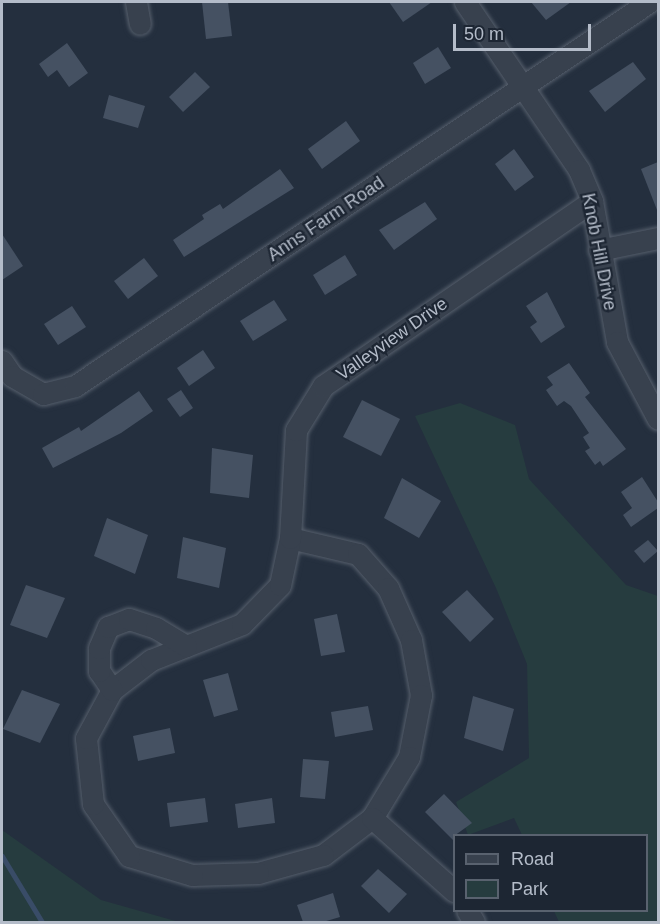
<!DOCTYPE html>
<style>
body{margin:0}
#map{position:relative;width:660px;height:924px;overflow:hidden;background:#242f3e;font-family:Helvetica,sans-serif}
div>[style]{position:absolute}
.green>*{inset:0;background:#263c3f}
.stream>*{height:5px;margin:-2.5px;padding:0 2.5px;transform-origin:2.5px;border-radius:2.5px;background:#394c67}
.building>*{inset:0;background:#455162}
.roads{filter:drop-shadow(0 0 2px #565f6c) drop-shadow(0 0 2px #565f6c)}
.street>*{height:21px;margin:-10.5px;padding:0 10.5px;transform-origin:10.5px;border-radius:10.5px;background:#38414e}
span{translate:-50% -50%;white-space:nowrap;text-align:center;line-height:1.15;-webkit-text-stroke:4.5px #1d2633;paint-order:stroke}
.street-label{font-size:18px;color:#b4bcc9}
.frame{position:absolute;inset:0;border:3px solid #b4bcc9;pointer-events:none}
.legend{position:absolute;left:453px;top:834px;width:195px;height:78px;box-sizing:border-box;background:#1d2633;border:2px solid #59626f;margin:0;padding:8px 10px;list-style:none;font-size:18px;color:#b4bcc9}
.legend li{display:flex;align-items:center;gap:12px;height:30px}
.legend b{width:30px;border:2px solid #59626f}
.scale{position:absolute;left:453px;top:24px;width:138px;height:27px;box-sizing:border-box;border:3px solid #b4bcc9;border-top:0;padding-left:8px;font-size:18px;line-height:21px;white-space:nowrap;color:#b4bcc9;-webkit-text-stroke:4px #1d2633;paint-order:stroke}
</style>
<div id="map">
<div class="green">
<i style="clip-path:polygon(460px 403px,515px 425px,529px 479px,626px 585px,658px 596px,658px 922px,559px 922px,554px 911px,646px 910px,646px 836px,522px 835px,514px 818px,468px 835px,456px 802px,529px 758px,527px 664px,496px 588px,415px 416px)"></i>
<i style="clip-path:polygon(2px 830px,101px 900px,179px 922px,2px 922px)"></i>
</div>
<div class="stream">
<i style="left:2px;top:856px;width:77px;rotate:58.8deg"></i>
</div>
<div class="building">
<i style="clip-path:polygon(202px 2px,228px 2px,232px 36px,206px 39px)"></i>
<i style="clip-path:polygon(389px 2px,432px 2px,403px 22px)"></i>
<i style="clip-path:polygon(531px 2px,571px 2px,546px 20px)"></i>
<i style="clip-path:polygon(67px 43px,88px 73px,69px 87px,57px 70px,48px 77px,39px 64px)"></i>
<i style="clip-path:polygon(438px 47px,451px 68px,425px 84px,413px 63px)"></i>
<i style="clip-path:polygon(633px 62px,646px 79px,605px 112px,589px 91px)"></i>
<i style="clip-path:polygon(195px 72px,210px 87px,183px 112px,169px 97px)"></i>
<i style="clip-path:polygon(109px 95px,145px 106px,138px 128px,103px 118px)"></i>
<i style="clip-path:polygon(346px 121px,360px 141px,322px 169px,308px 149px)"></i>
<i style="clip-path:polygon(514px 149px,534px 177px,515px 191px,495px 164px)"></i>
<i style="clip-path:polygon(658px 162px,658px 210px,657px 210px,641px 169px)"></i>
<i style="clip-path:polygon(280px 169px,294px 188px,184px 257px,173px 240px,204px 219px,202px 215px,220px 204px,223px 209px)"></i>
<i style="clip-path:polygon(425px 202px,437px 219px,394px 250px,379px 230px)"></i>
<i style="clip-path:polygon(2px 234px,23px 266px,2px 280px)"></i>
<i style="clip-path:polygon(345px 255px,357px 275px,325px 295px,313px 275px)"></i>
<i style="clip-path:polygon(144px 258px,158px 276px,128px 299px,114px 281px)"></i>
<i style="clip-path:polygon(547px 292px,565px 327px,541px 343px,530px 327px,537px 322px,526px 306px)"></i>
<i style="clip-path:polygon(274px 300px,287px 320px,253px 341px,240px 321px)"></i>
<i style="clip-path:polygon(72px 306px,86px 327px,58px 345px,44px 324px)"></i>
<i style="clip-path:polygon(203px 350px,215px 368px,189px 386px,177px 368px)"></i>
<i style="clip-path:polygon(569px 363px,590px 393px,585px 397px,626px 449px,603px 466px,600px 461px,595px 465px,585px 451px,590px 448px,583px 437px,589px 433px,571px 406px,564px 401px,557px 406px,546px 390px,553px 385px,547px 377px)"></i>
<i style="clip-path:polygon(181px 390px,193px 408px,180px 417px,167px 399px)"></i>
<i style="clip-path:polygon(139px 391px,153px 411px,121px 433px,53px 468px,42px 448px,79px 427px,81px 431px)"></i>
<i style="clip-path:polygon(362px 400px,400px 419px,381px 456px,343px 437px)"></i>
<i style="clip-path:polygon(212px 448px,253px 455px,249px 498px,210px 493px)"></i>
<i style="clip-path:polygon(642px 477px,658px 502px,658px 508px,631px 527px,623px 515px,632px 508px,621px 492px)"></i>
<i style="clip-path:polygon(402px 478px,441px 501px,419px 538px,384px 518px)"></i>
<i style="clip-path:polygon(107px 518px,148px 535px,135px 574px,94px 556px)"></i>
<i style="clip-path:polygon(183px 537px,226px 548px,219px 588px,177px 578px)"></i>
<i style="clip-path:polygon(648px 540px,658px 551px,644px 563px,634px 551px)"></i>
<i style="clip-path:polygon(26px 585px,65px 598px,47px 638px,10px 625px)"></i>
<i style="clip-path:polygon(467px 590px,494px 619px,470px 642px,442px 612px)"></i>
<i style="clip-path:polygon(337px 614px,345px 652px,321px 656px,314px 619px)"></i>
<i style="clip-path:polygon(228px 673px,238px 710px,214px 717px,203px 680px)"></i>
<i style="clip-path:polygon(22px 690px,60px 704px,40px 743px,3px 729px)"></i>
<i style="clip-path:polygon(473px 696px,514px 709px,503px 751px,464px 738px)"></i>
<i style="clip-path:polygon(368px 706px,373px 730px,335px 737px,331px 712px)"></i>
<i style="clip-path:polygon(170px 728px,175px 753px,138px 761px,133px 736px)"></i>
<i style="clip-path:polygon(303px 759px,329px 761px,325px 799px,300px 797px)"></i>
<i style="clip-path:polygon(444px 794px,472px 823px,454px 836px,454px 841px,425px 812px)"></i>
<i style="clip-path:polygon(205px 798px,208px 822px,170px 827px,167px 803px)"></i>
<i style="clip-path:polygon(272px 798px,275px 823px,238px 828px,235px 804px)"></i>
<i style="clip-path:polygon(378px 869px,407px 894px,389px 913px,361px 886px)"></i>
<i style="clip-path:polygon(333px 893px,340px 917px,323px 922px,303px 922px,297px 905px)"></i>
</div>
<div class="roads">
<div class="street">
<i style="left:136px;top:2px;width:22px;rotate:80deg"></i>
<i style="left:465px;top:2px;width:203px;rotate:55.8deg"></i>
<i style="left:579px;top:170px;width:34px;rotate:67deg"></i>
<i style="left:592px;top:201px;width:143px;rotate:79.9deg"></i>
<i style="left:617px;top:342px;width:87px;rotate:62deg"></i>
<i style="left:599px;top:250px;width:60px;rotate:-11.5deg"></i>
<i style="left:2px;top:361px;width:18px;rotate:56deg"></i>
<i style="left:12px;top:376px;width:36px;rotate:30deg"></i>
<i style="left:43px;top:394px;width:33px;rotate:-14deg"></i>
<i style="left:75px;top:386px;width:691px;rotate:-33.78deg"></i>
<i style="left:290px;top:538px;width:70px;rotate:13.2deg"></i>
<i style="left:358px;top:554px;width:45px;rotate:48.6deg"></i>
<i style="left:388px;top:588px;width:57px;rotate:66.1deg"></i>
<i style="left:411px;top:640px;width:56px;rotate:79.7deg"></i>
<i style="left:421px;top:695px;width:63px;rotate:101deg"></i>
<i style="left:409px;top:757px;width:71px;rotate:121.2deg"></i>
<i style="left:372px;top:818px;width:61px;rotate:142.9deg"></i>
<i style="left:323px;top:855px;width:67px;rotate:164.5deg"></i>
<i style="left:258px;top:873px;width:66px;rotate:178.3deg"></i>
<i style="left:192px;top:875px;width:66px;rotate:-163.2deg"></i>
<i style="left:129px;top:856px;width:63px;rotate:-124.7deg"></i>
<i style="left:93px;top:804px;width:66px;rotate:-96.1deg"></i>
<i style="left:86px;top:738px;width:55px;rotate:-61.6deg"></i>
<i style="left:112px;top:690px;width:49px;rotate:-37.6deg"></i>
<i style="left:151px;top:660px;width:98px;rotate:-21.6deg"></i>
<i style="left:242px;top:624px;width:54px;rotate:-45.7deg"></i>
<i style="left:280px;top:585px;width:48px;rotate:-78deg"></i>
<i style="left:290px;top:538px;width:108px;rotate:-86.8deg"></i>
<i style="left:296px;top:430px;width:52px;rotate:-58.5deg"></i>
<i style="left:323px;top:386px;width:326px;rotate:-34.5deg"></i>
<i style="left:112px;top:690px;width:23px;rotate:-124deg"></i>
<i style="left:99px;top:671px;width:23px;rotate:-90deg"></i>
<i style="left:99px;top:648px;width:23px;rotate:-67deg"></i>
<i style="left:108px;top:627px;width:22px;rotate:-21deg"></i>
<i style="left:129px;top:619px;width:28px;rotate:18deg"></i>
<i style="left:156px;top:628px;width:35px;rotate:31deg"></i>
<i style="left:372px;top:818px;width:110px;rotate:41.7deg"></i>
<i style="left:467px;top:910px;width:14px;rotate:60deg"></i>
</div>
</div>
<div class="street-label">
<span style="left:326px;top:219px;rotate:-34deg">Anns Farm Road</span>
<span style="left:599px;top:252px;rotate:79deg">Knob Hill Drive</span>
<span style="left:392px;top:339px;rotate:-35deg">Valleyview Drive</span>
</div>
<div class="frame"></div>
<ul class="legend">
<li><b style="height:8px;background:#38414e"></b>Road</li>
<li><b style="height:16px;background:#263c3f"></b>Park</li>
</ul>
<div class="scale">50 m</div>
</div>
